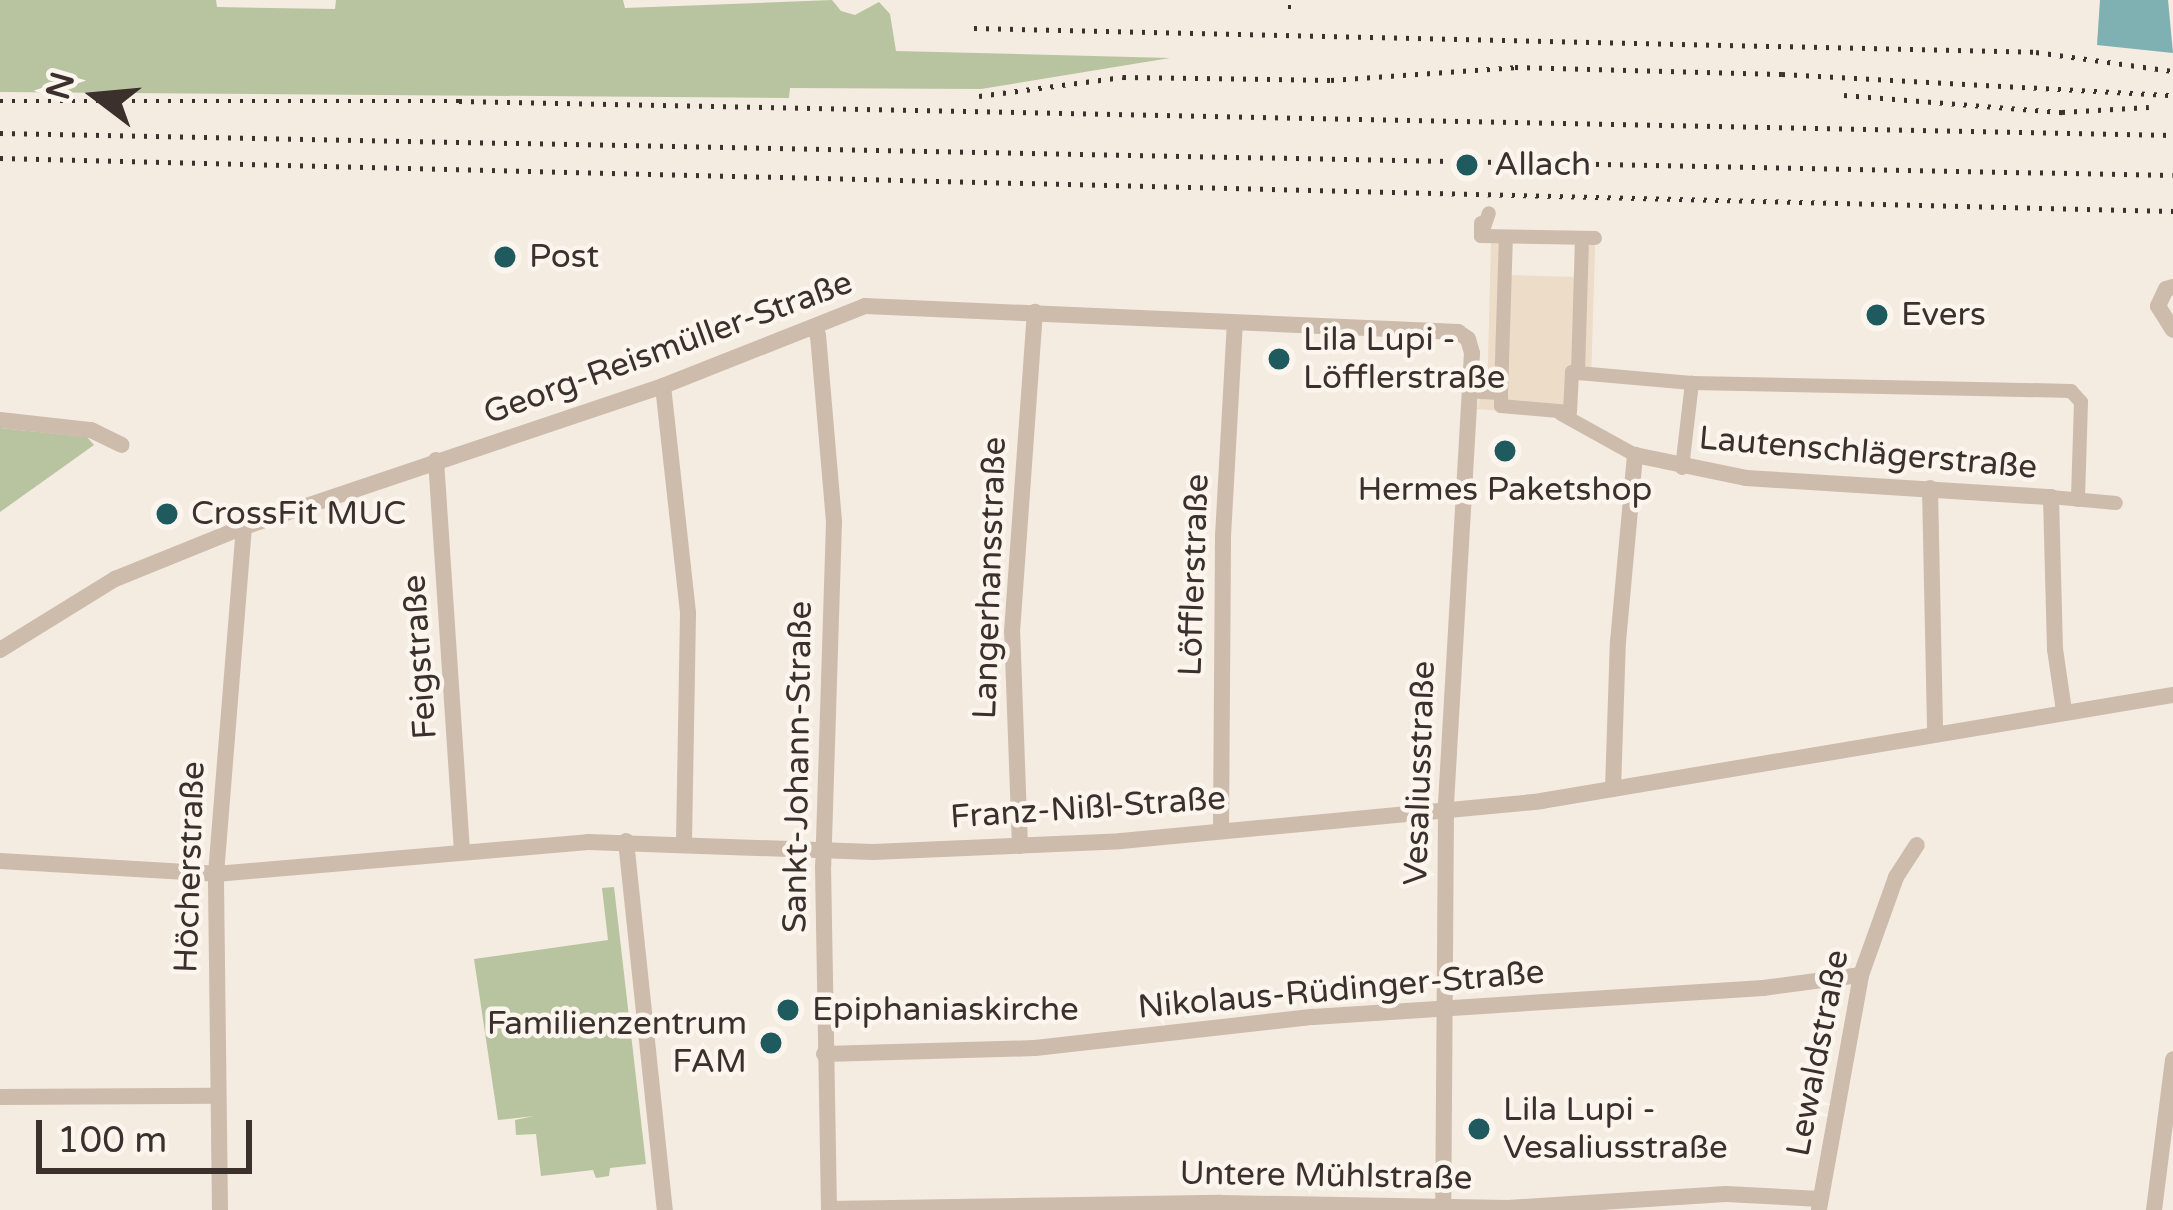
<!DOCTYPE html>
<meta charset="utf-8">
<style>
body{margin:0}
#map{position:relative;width:2173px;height:1210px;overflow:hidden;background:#f4ebe1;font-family:"Varela Round",sans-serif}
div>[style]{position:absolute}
.green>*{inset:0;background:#b8c4a0}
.plaza>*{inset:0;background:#ecdcc8}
.water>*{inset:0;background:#7fb0b2}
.pedestrian>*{height:14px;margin:-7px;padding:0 7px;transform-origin:7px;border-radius:7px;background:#cdbbac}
.minor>*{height:16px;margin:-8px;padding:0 8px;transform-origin:8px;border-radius:8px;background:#cdbbac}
.rail>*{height:4.5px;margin-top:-2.25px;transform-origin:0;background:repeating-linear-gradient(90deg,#3b302b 0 3px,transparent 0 12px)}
.dots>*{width:33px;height:33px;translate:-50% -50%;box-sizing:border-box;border:6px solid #fbf5ee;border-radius:50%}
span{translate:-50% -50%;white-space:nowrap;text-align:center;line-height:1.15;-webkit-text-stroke:9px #fbf5ee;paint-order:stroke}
.poi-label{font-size:33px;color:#3b302b}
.left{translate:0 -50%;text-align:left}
.right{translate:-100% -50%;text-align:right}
.street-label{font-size:33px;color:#3b302b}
.north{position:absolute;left:36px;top:36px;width:120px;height:120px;-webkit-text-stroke:9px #fbf5ee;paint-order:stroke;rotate:286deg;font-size:33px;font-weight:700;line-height:48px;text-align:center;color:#3b302b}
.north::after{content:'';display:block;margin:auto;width:42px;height:54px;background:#3b302b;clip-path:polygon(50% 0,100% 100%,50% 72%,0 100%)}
.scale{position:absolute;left:36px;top:1120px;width:216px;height:54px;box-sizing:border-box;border:6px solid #3b302b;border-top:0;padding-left:15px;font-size:36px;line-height:42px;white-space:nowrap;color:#3b302b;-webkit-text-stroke:9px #fbf5ee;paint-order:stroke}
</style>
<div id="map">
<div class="green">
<i style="clip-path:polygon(0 0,216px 0,217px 7px,335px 9px,336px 0,623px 0,625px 8px,832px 0,841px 11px,855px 15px,879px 2px,890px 14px,896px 51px,1170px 58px,981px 89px,790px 88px,789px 98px,0 92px)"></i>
<i style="clip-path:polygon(0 428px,87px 437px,94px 445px,0 512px)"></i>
<i style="clip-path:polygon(614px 887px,646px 1164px,610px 1168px,609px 1176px,596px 1178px,593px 1170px,541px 1176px,536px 1134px,516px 1135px,515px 1120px,534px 1116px,498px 1120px,474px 959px,608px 940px,602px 888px)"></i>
</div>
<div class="plaza">
<i style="clip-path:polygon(1577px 234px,1595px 234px,1595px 250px,1591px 381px,1577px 380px,1574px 416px,1477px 409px,1488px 364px,1491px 243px,1511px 244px,1510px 275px,1575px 277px)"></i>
</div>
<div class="water">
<i style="clip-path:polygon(2100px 0,2168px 0,2173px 53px,2097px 45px)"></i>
</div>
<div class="pedestrian">
<i style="left:1481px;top:223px;width:13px;rotate:90deg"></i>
<i style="left:1481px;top:236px;width:24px;rotate:-71deg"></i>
<i style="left:1481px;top:236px;width:114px;rotate:1deg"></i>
<i style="left:1582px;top:238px;width:135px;rotate:91.7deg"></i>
<i style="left:1578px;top:373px;width:114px;rotate:5deg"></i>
<i style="left:1692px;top:383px;width:379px;rotate:1.2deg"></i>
<i style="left:2071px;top:391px;width:15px;rotate:48deg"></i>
<i style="left:2081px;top:402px;width:98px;rotate:91.8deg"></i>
<i style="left:1480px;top:392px;width:21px;rotate:3deg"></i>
<i style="left:1501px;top:393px;width:13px;rotate:90deg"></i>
<i style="left:1501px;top:406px;width:69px;rotate:5deg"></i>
<i style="left:1570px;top:412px;width:40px;rotate:-87.1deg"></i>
<i style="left:1572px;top:372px;width:6px;rotate:9deg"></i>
<i style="left:1501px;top:393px;width:156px;rotate:-88.2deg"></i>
<i style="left:1561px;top:414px;width:85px;rotate:29deg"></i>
<i style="left:1682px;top:468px;width:86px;rotate:-83.3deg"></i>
<i style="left:2051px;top:497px;width:65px;rotate:5.3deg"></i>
</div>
<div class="minor">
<i style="left:2173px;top:287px;width:7px;rotate:164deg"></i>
<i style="left:2166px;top:289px;width:19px;rotate:115deg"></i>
<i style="left:2158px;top:306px;width:28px;rotate:58deg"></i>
<i style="left:812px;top:328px;width:9px;rotate:49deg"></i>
<i style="left:818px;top:335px;width:188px;rotate:85.1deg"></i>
<i style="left:834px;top:522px;width:344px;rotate:91.8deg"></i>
<i style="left:823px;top:866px;width:344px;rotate:89deg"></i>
<i style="left:663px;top:386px;width:228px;rotate:83.7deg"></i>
<i style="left:688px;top:613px;width:230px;rotate:91deg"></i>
<i style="left:0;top:420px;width:92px;rotate:6.3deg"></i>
<i style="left:91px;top:430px;width:34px;rotate:26deg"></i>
<i style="left:436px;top:460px;width:391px;rotate:86.2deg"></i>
<i style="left:1930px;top:488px;width:243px;rotate:88.8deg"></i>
<i style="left:0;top:650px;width:135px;rotate:-31.7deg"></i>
<i style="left:115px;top:579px;width:139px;rotate:-22deg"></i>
<i style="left:244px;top:527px;width:442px;rotate:-18.6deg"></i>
<i style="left:663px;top:386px;width:217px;rotate:-21.6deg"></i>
<i style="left:865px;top:306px;width:594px;rotate:2.51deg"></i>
<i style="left:1458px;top:332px;width:12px;rotate:35deg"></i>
<i style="left:1468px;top:339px;width:15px;rotate:74deg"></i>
<i style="left:1472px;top:353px;width:458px;rotate:93.3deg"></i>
<i style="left:1446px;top:810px;width:400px;rotate:90.4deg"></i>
<i style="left:1613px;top:789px;width:147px;rotate:-88.1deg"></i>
<i style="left:1618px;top:642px;width:188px;rotate:-84.8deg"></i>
<i style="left:1635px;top:455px;width:113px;rotate:11.7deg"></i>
<i style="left:1746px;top:478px;width:306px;rotate:3.6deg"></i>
<i style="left:2051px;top:497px;width:152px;rotate:88.5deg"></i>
<i style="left:2055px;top:649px;width:63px;rotate:81.7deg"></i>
<i style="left:1221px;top:828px;width:292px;rotate:-89.6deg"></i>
<i style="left:1223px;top:536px;width:212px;rotate:-86.8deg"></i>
<i style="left:626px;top:841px;width:371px;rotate:84deg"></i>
<i style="left:1020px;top:846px;width:214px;rotate:-92.1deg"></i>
<i style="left:1012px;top:632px;width:321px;rotate:-85.9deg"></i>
<i style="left:0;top:861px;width:216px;rotate:3.4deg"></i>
<i style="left:216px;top:874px;width:373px;rotate:-4.9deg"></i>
<i style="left:588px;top:842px;width:285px;rotate:2deg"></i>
<i style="left:873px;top:852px;width:248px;rotate:-2.5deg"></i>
<i style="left:1121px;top:841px;width:422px;rotate:-5.4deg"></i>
<i style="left:1541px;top:801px;width:641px;rotate:-9.52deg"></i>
<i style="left:824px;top:1054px;width:211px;rotate:-1.6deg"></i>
<i style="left:1035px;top:1048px;width:280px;rotate:-6.4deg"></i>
<i style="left:1313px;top:1017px;width:451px;rotate:-3.7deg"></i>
<i style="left:1763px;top:988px;width:99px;rotate:-7.6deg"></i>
<i style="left:0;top:1097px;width:215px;rotate:-0.3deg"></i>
<i style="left:829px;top:1209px;width:392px;rotate:-0.9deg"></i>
<i style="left:1221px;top:1203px;width:287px;rotate:1deg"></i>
<i style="left:1508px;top:1208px;width:218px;rotate:-3.7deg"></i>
<i style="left:1726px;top:1194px;width:94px;rotate:3deg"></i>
<i style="left:1819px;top:1209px;width:238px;rotate:-79.8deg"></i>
<i style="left:1861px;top:975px;width:104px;rotate:-70.3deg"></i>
<i style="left:1896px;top:877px;width:38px;rotate:-57deg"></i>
<i style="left:220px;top:1210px;width:336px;rotate:-90.7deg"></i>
<i style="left:216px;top:874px;width:348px;rotate:-85.4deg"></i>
<i style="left:2154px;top:1210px;width:152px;rotate:-82.8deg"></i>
</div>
<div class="rail">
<i style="left:1288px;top:7px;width:7px"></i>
<i style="left:974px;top:28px;width:1062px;rotate:1.29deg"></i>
<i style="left:2036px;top:52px;width:138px;rotate:7.9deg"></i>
<i style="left:1844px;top:95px;width:219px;rotate:4.5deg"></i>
<i style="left:2062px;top:112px;width:87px;rotate:-3.3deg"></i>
<i style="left:979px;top:96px;width:145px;rotate:-7.5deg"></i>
<i style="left:1123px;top:77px;width:208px;rotate:0.8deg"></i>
<i style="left:1331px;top:80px;width:184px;rotate:-4deg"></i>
<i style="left:1515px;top:67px;width:267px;rotate:1.5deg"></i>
<i style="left:1782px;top:74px;width:392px;rotate:3.1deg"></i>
<i style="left:0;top:101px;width:459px"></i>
<i style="left:459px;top:101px;width:1714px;rotate:1.14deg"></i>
<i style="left:0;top:133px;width:2173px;rotate:1.11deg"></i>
<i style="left:0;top:158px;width:2174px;rotate:1.4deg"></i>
</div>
<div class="dots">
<i style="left:1467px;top:165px;background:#1f5a5e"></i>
<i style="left:505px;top:257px;background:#1f5a5e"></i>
<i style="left:1877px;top:315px;background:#1f5a5e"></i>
<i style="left:1279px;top:359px;background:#1f5a5e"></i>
<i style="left:1505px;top:451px;background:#1f5a5e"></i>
<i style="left:167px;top:514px;background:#1f5a5e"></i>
<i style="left:788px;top:1010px;background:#1f5a5e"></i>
<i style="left:771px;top:1043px;background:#1f5a5e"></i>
<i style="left:1479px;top:1129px;background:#1f5a5e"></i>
</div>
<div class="poi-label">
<span class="left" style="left:1494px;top:165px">Allach</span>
<span class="left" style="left:529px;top:257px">Post</span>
<span class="left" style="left:1901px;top:315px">Evers</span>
<span class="left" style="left:1303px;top:359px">Lila Lupi -<br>Löfflerstraße</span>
<span style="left:1505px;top:490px">Hermes Paketshop</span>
<span class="left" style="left:191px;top:514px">CrossFit MUC</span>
<span class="left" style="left:812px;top:1010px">Epiphaniaskirche</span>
<span class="right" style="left:747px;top:1043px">Familienzentrum<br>FAM</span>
<span class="left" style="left:1503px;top:1129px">Lila Lupi -<br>Vesaliusstraße</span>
</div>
<div class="street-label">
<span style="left:668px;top:348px;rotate:-20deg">Georg-Reismüller-Straße</span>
<span style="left:1868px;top:453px;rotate:5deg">Lautenschlägerstraße</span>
<span style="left:1194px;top:575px;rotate:-88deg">Löfflerstraße</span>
<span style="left:990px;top:578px;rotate:-88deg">Langerhansstraße</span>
<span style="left:420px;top:657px;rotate:-94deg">Feigstraße</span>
<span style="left:798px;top:767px;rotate:-89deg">Sankt-Johann-Straße</span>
<span style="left:1420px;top:773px;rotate:-88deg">Vesaliusstraße</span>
<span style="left:1088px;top:808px;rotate:-4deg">Franz-Nißl-Straße</span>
<span style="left:190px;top:867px;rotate:-88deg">Höcherstraße</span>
<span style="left:1341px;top:990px;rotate:-5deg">Nikolaus-Rüdinger-Straße</span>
<span style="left:1818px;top:1053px;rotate:-79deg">Lewaldstraße</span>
<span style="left:1326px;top:1176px;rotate:1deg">Untere Mühlstraße</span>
</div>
<div class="north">N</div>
<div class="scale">100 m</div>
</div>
